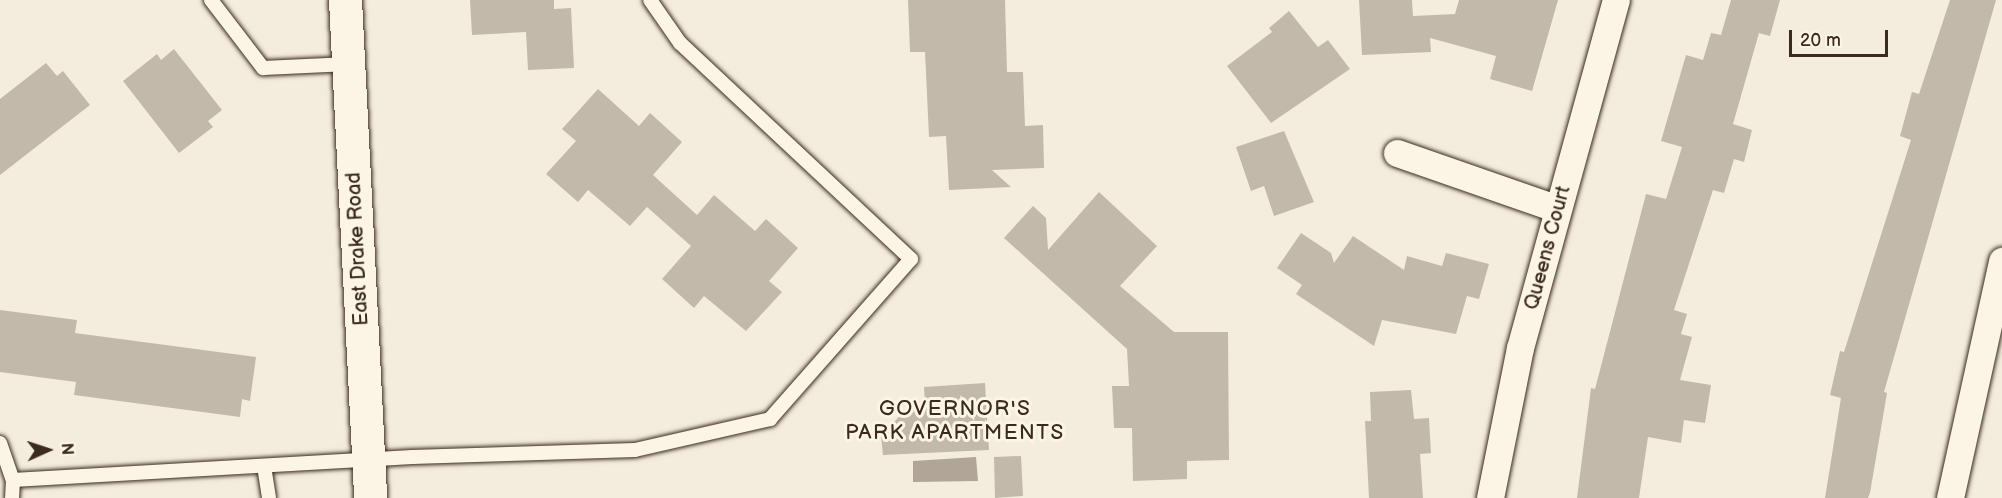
<!DOCTYPE html>
<style>
body{margin:0}
#map{position:relative;width:2002px;height:498px;overflow:hidden;background:#f4eddd;font-family:"Balsamiq Sans",sans-serif}
div>[style]{position:absolute}
.water>*{inset:0;background:#b0a596}
.building>*{inset:0;background:#c3b9aa}
.roads{filter:drop-shadow(0 0 2px #3b2a1e) drop-shadow(0 0 2px #3b2a1e)}
.service>*{height:14px;margin:-7px;padding:0 7px;transform-origin:7px;border-radius:7px;background:#fcf5e5}
.minor>*{height:27px;margin:-13.5px;padding:0 13.5px;transform-origin:13.5px;border-radius:13.5px;background:#fcf5e5}
.secondary>*{height:33px;margin:-16.5px;padding:0 16.5px;transform-origin:16.5px;border-radius:16.5px;background:#fcf5e5}
span{translate:-50% -50%;white-space:nowrap;text-align:center;line-height:1.15;-webkit-text-stroke:6px #fcf5e5;paint-order:stroke}
.street-label{font-size:20px;color:#3b2a1e}
.neighbourhood-label{font-size:21px;color:#3b2a1e;letter-spacing:1.5px}
.north{position:absolute;left:18px;top:420px;width:60px;height:60px;-webkit-text-stroke:4px #fcf5e5;paint-order:stroke;rotate:87deg;font-size:16px;font-weight:700;line-height:24px;text-align:center;color:#3b2a1e}
.north::after{content:'';display:block;margin:auto;width:21px;height:27px;background:#3b2a1e;clip-path:polygon(50% 0,100% 100%,50% 72%,0 100%)}
.scale{position:absolute;left:1789px;top:30px;width:99px;height:27px;box-sizing:border-box;border:3px solid #3b2a1e;border-top:0;padding-left:8px;font-size:18px;line-height:21px;white-space:nowrap;color:#3b2a1e;-webkit-text-stroke:4px #fcf5e5;paint-order:stroke}
</style>
<div id="map">
<div class="water">
<i style="clip-path:polygon(976px 457px,978px 481px,913px 482px,913px 461px)"></i>
</div>
<div class="building">
<i style="clip-path:polygon(470px 0,554px 0,554px 9px,571px 8px,574px 68px,528px 70px,526px 32px,472px 35px)"></i>
<i style="clip-path:polygon(908px 0,1005px 0,1007px 72px,1023px 72px,1025px 126px,1043px 125px,1044px 168px,992px 170px,1011px 187px,949px 190px,946px 136px,929px 137px,925px 52px,910px 52px)"></i>
<i style="clip-path:polygon(1359px 0,1412px 0,1413px 16px,1455px 14px,1459px 0,1558px 0,1532px 91px,1490px 79px,1496px 56px,1430px 38px,1431px 52px,1362px 55px)"></i>
<i style="clip-path:polygon(1731px 0,1780px 0,1770px 36px,1759px 33px,1733px 124px,1752px 130px,1744px 162px,1734px 159px,1724px 193px,1713px 190px,1674px 310px,1687px 314px,1681px 334px,1692px 337px,1680px 380px,1711px 385px,1705px 423px,1684px 420px,1681px 443px,1648px 437px,1639px 498px,1577px 498px,1591px 388px,1595px 389px,1646px 194px,1666px 199px,1682px 147px,1661px 141px,1686px 55px,1703px 60px,1711px 33px,1721px 35px)"></i>
<i style="clip-path:polygon(1950px 0,1996px 0,1884px 392px,1887px 393px,1870px 493px,1868px 498px,1825px 498px,1841px 398px,1830px 395px,1840px 351px,1844px 352px,1911px 140px,1900px 136px,1912px 92px,1919px 94px)"></i>
<i style="clip-path:polygon(1289px 11px,1318px 47px,1328px 40px,1350px 69px,1271px 123px,1227px 66px,1272px 32px,1269px 28px)"></i>
<i style="clip-path:polygon(174px 49px,222px 110px,208px 121px,213px 127px,179px 153px,123px 81px,157px 54px,161px 60px)"></i>
<i style="clip-path:polygon(46px 63px,57px 76px,63px 71px,90px 105px,0 175px,0 99px)"></i>
<i style="clip-path:polygon(598px 89px,639px 126px,650px 113px,682px 142px,653px 175px,697px 215px,714px 195px,755px 231px,766px 219px,798px 248px,769px 281px,782px 292px,746px 331px,704px 296px,694px 308px,662px 279px,691px 246px,647px 207px,630px 226px,588px 190px,578px 202px,546px 174px,576px 141px,562px 129px)"></i>
<i style="clip-path:polygon(1284px 131px,1314px 202px,1274px 216px,1264px 186px,1251px 191px,1236px 147px)"></i>
<i style="clip-path:polygon(1099px 192px,1157px 246px,1120px 286px,1174px 332px,1228px 332px,1229px 460px,1187px 461px,1187px 479px,1133px 481px,1132px 428px,1114px 428px,1112px 386px,1129px 386px,1127px 349px,1004px 238px,1033px 206px,1046px 218px,1048px 250px)"></i>
<i style="clip-path:polygon(1301px 233px,1331px 253px,1334px 263px,1353px 236px,1404px 270px,1407px 256px,1442px 266px,1446px 253px,1489px 264px,1479px 299px,1467px 296px,1456px 334px,1382px 320px,1374px 346px,1296px 294px,1302px 285px,1277px 268px)"></i>
<i style="clip-path:polygon(0 310px,77px 320px,75px 333px,256px 357px,250px 401px,242px 399px,240px 417px,74px 395px,76px 382px,0 372px)"></i>
<i style="clip-path:polygon(985px 383px,989px 450px,883px 455px,881px 436px,910px 405px,925px 404px,924px 387px)"></i>
<i style="clip-path:polygon(1411px 390px,1414px 419px,1429px 418px,1431px 453px,1420px 454px,1423px 498px,1369px 498px,1365px 421px,1371px 421px,1370px 392px)"></i>
<i style="clip-path:polygon(1021px 456px,1023px 496px,995px 498px,994px 457px)"></i>
</div>
<div class="roads">
<div class="service">
<i style="left:211px;top:0;width:86px;rotate:52.6deg"></i>
<i style="left:263px;top:68px;width:86px;rotate:-2.7deg"></i>
<i style="left:0;top:443px;width:39px;rotate:71deg"></i>
<i style="left:13px;top:480px;width:18px;rotate:93deg"></i>
<i style="left:264px;top:466px;width:32px;rotate:81deg"></i>
<i style="left:13px;top:480px;width:400px;rotate:-3.3deg"></i>
<i style="left:412px;top:457px;width:223px;rotate:-1.8deg"></i>
<i style="left:635px;top:450px;width:139px;rotate:-12.9deg"></i>
<i style="left:770px;top:419px;width:213px;rotate:-48.6deg"></i>
<i style="left:911px;top:259px;width:316px;rotate:-136.9deg"></i>
<i style="left:680px;top:43px;width:52px;rotate:-124.9deg"></i>
</div>
<div class="minor">
<i style="left:1397px;top:153px;width:170px;rotate:19.2deg"></i>
<i style="left:1490px;top:498px;width:153px;rotate:-78.7deg"></i>
<i style="left:1520px;top:348px;width:361px;rotate:-74.6deg"></i>
<i style="left:1950px;top:498px;width:243px;rotate:-77.6deg"></i>
</div>
<div class="secondary">
<i style="left:345px;top:0;width:499px;rotate:87.1deg"></i>
</div>
</div>
<div class="street-label">
<span style="left:1548px;top:248px;rotate:-75deg">Queens Court</span>
<span style="left:358px;top:249px;rotate:-93deg">East Drake Road</span>
</div>
<div class="neighbourhood-label">
<span style="left:955px;top:421px">GOVERNOR'S<br>PARK APARTMENTS</span>
</div>
<div class="north">N</div>
<div class="scale">20 m</div>
</div>
